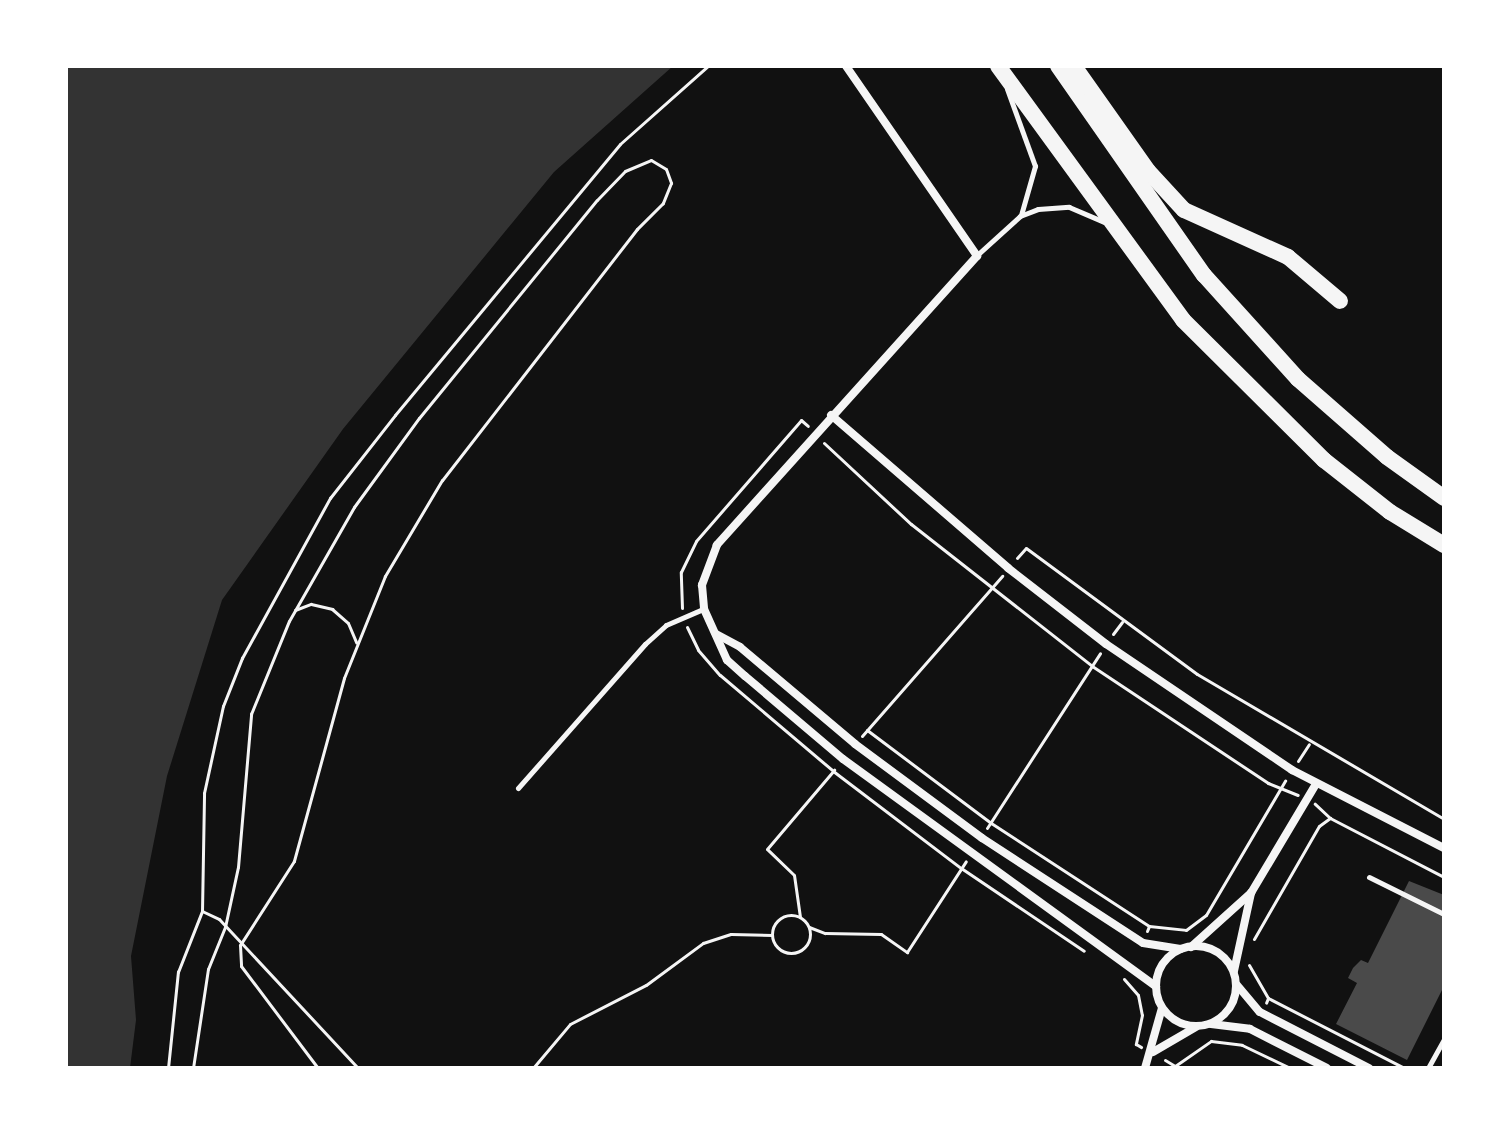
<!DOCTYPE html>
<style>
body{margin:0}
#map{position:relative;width:1510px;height:1134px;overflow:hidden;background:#111;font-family:"Times New Roman",serif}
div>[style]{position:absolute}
.water>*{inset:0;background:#333}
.building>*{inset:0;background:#4a4a4a}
.path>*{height:3px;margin:-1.5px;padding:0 1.5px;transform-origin:1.5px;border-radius:1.5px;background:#f5f5f5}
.path>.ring{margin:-1.5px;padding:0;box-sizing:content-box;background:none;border:3px solid #f5f5f5;border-radius:50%}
.service>*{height:5px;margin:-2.5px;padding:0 2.5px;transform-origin:2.5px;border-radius:2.5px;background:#f5f5f5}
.minor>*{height:8px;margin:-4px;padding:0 4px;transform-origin:4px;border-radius:4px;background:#f5f5f5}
.minor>.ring{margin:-4px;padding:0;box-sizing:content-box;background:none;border:8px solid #f5f5f5;border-radius:50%}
.motorway>*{height:16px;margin:-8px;padding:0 8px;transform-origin:8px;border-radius:8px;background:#f5f5f5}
span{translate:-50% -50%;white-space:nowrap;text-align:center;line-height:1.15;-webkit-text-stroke:7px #fff;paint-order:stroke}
.frame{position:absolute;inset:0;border:68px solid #fff;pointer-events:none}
</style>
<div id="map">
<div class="water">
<i style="clip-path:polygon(66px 66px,673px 66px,554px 172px,343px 429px,222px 600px,167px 776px,131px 956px,136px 1020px,130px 1068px,66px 1068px)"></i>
</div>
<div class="building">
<i style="clip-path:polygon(1409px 881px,1444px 895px,1444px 986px,1407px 1060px,1336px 1024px,1357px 983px,1348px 978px,1353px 968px,1361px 960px,1368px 963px)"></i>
</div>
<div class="path">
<i style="left:824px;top:443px;width:119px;rotate:43deg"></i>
<i style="left:911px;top:524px;width:230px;rotate:38.1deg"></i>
<i style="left:1092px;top:666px;width:211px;rotate:33.6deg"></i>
<i style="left:1268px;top:783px;width:32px;rotate:22deg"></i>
<i style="left:1017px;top:558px;width:13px;rotate:-48deg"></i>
<i style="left:1026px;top:548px;width:212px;rotate:36.4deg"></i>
<i style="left:1197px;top:674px;width:286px;rotate:30.4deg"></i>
<i style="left:682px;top:608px;width:36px;rotate:-92deg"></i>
<i style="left:681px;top:572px;width:34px;rotate:-64deg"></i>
<i style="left:696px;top:541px;width:160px;rotate:-49deg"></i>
<i style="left:801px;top:420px;width:9px;rotate:41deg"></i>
<i style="left:295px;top:610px;width:17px;rotate:-21deg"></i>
<i style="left:311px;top:604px;width:22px;rotate:13deg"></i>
<i style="left:332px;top:609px;width:21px;rotate:41deg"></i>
<i style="left:348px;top:623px;width:21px;rotate:67deg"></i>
<i style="left:687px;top:627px;width:25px;rotate:64deg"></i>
<i style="left:698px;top:650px;width:33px;rotate:49deg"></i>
<i style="left:720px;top:675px;width:148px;rotate:40.3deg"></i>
<i style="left:833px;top:771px;width:161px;rotate:37.2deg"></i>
<i style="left:961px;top:868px;width:148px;rotate:34deg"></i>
<i style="left:1113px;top:634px;width:15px;rotate:-53deg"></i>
<i style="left:867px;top:730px;width:155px;rotate:36.9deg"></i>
<i style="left:991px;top:823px;width:189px;rotate:33.1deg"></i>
<i style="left:862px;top:736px;width:213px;rotate:-48.8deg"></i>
<i style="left:1298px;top:761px;width:20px;rotate:-57deg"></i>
<i style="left:1330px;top:818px;width:128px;rotate:27.4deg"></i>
<i style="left:987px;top:828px;width:208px;rotate:-57.1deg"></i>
<i style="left:202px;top:911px;width:19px;rotate:25deg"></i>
<i style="left:219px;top:919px;width:204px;rotate:47deg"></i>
<i class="ring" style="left:772px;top:915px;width:35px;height:35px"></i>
<i style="left:800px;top:917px;width:42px;rotate:-98.1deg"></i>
<i style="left:794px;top:875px;width:37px;rotate:-136deg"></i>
<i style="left:767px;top:849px;width:104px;rotate:-49.7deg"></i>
<i style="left:809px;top:927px;width:17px;rotate:21deg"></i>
<i style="left:825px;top:933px;width:56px;rotate:1deg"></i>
<i style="left:881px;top:934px;width:32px;rotate:35deg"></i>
<i style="left:907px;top:952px;width:108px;rotate:-57deg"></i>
<i style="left:1147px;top:931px;width:5px;rotate:-68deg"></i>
<i style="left:1149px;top:926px;width:37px;rotate:6deg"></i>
<i style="left:1186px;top:930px;width:25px;rotate:-37deg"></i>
<i style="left:1206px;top:915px;width:156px;rotate:-59.5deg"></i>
<i style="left:1254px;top:939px;width:130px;rotate:-60.1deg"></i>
<i style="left:1319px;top:826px;width:14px;rotate:-36deg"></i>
<i style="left:1330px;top:818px;width:21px;rotate:-137deg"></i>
<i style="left:1249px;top:965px;width:38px;rotate:60deg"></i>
<i style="left:1268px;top:998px;width:5px;rotate:112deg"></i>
<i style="left:1124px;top:979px;width:21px;rotate:49deg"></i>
<i style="left:1138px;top:995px;width:20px;rotate:79deg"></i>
<i style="left:1142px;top:1015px;width:30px;rotate:102deg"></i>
<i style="left:1136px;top:1044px;width:6px;rotate:31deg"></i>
<i style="left:1268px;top:998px;width:153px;rotate:27.2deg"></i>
<i style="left:1165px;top:1060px;width:12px;rotate:31deg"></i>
<i style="left:1175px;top:1066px;width:44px;rotate:-34.8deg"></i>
<i style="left:1211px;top:1041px;width:31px;rotate:7deg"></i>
<i style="left:1242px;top:1045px;width:53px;rotate:25.6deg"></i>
<i style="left:168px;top:1068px;width:97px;rotate:-84.1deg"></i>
<i style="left:178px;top:972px;width:66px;rotate:-68.5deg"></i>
<i style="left:202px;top:911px;width:118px;rotate:-89deg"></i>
<i style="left:204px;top:793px;width:89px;rotate:-77.7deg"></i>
<i style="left:223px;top:706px;width:52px;rotate:-68.4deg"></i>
<i style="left:242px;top:658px;width:183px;rotate:-61.2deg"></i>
<i style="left:330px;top:498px;width:105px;rotate:-51.9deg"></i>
<i style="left:395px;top:415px;width:352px;rotate:-50.3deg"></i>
<i style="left:620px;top:144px;width:118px;rotate:-41.6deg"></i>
<i style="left:193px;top:1068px;width:100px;rotate:-81.4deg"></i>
<i style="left:208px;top:969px;width:45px;rotate:-68deg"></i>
<i style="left:225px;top:927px;width:61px;rotate:-77.8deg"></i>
<i style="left:238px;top:867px;width:154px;rotate:-85.1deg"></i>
<i style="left:251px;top:714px;width:100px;rotate:-67.8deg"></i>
<i style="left:289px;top:621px;width:131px;rotate:-60.3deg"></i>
<i style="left:354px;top:507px;width:110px;rotate:-53.9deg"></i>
<i style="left:419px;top:418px;width:281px;rotate:-50.8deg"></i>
<i style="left:597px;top:200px;width:40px;rotate:-46deg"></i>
<i style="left:625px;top:171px;width:28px;rotate:-23deg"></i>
<i style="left:651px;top:160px;width:17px;rotate:31deg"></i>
<i style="left:666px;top:169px;width:15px;rotate:70deg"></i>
<i style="left:671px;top:183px;width:22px;rotate:112deg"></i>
<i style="left:663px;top:203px;width:37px;rotate:135deg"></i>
<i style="left:637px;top:229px;width:318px;rotate:127.8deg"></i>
<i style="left:442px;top:480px;width:112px;rotate:120.7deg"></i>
<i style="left:385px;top:576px;width:110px;rotate:111.9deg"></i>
<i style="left:344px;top:678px;width:190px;rotate:105.3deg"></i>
<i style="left:294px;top:861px;width:100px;rotate:122.7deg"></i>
<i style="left:240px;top:945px;width:21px;rotate:87deg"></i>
<i style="left:241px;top:966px;width:128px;rotate:53deg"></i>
<i style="left:533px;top:1068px;width:57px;rotate:-49.9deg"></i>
<i style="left:570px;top:1024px;width:85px;rotate:-27.2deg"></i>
<i style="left:646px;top:985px;width:71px;rotate:-36.4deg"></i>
<i style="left:703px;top:943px;width:29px;rotate:-18deg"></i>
<i style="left:731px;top:934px;width:41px;rotate:1.4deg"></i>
</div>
<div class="service">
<i style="left:1007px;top:89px;width:82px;rotate:70deg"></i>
<i style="left:1035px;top:166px;width:51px;rotate:105.9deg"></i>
<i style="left:977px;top:255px;width:58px;rotate:-42.2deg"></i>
<i style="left:1020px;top:216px;width:19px;rotate:-21deg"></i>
<i style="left:1038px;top:209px;width:31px;rotate:-4deg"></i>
<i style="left:1069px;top:207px;width:38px;rotate:23deg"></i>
<i style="left:518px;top:788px;width:192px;rotate:-48.6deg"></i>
<i style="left:645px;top:644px;width:28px;rotate:-42deg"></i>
<i style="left:666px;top:625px;width:40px;rotate:-23.4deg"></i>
<i style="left:1369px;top:877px;width:84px;rotate:26.3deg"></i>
<i style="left:1428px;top:1068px;width:33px;rotate:-61deg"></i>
</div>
<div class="minor">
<i style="left:846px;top:66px;width:231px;rotate:55.4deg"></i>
<i style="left:977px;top:256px;width:389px;rotate:132deg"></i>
<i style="left:717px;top:545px;width:43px;rotate:110.6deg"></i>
<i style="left:702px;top:585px;width:24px;rotate:85deg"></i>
<i style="left:704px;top:609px;width:56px;rotate:65.7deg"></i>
<i style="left:727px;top:660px;width:24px;rotate:42deg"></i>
<i style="left:745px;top:676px;width:128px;rotate:40.3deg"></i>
<i style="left:843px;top:759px;width:387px;rotate:36deg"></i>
<i style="left:831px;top:415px;width:234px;rotate:40.8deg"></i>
<i style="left:1008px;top:568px;width:124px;rotate:37.8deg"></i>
<i style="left:1106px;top:644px;width:225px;rotate:34.1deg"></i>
<i style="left:1292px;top:770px;width:171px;rotate:27.2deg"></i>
<i style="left:716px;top:634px;width:27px;rotate:28deg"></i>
<i style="left:740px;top:647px;width:150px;rotate:40.1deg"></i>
<i style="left:855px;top:744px;width:158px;rotate:36.5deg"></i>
<i style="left:982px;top:838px;width:192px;rotate:33.1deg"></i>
<i style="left:1143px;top:943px;width:38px;rotate:9deg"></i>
<i class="ring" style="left:1156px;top:946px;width:72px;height:72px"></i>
<i style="left:1191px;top:947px;width:81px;rotate:-42deg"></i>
<i style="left:1234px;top:971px;width:80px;rotate:-77.7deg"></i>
<i style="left:1251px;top:893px;width:127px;rotate:-59.2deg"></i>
<i style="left:1237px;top:985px;width:35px;rotate:50deg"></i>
<i style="left:1260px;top:1012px;width:123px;rotate:27.2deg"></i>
<i style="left:1211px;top:1024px;width:39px;rotate:7deg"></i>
<i style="left:1250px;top:1029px;width:86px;rotate:26.9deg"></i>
<i style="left:1153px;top:1052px;width:50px;rotate:-30.2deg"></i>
<i style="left:1145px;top:1068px;width:62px;rotate:-74.2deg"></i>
</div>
<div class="motorway">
<i style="left:998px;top:66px;width:314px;rotate:53.9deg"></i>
<i style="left:1183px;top:320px;width:199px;rotate:44.8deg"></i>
<i style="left:1324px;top:460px;width:84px;rotate:38.2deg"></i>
<i style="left:1390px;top:512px;width:63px;rotate:31.4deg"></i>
<i style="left:1058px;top:66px;width:255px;rotate:55.1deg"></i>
<i style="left:1204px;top:275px;width:140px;rotate:47.9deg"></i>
<i style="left:1298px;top:379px;width:118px;rotate:41.2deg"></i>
<i style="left:1387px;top:457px;width:70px;rotate:35.7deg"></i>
<i style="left:1074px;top:66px;width:128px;rotate:54.8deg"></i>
<i style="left:1148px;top:171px;width:53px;rotate:47.3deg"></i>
<i style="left:1184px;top:210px;width:114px;rotate:24.3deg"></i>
<i style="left:1288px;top:257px;width:68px;rotate:40.2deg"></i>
</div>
<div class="frame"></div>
</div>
